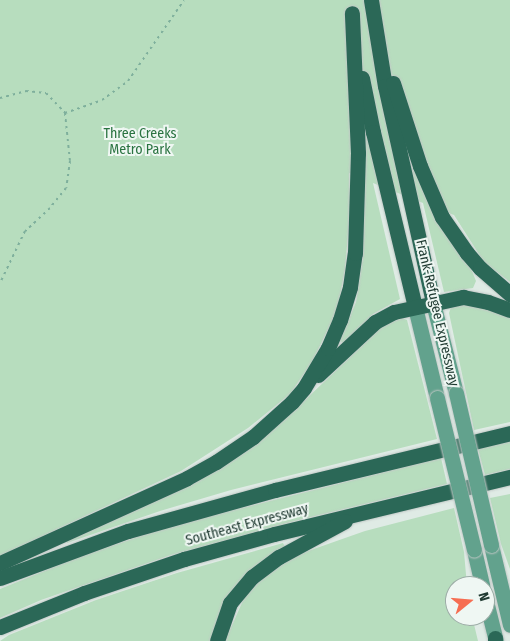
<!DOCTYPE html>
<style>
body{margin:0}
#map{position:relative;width:510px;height:641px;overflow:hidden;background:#dfebe5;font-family:"Fira Sans Condensed",sans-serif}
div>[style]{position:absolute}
.green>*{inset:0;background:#b7ddbe}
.path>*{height:2px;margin-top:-1px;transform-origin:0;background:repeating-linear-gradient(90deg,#7eaf9c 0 2.5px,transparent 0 6.5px)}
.roads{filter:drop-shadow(0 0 1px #c1c8c6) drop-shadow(0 0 1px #c1c8c6)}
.major>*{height:15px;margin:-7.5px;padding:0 7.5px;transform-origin:7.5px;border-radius:7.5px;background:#62a28d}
.highway>*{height:15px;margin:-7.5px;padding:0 7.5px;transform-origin:7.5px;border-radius:7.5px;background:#2b6857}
.bridges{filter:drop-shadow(0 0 1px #c1c8c6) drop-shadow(0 0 1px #c1c8c6)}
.major-bridge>*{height:15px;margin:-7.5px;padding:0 7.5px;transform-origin:7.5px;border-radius:7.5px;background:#62a28d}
span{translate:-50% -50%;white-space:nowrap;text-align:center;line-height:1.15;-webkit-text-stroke:4px #eff7f3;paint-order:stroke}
.park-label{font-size:14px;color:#297340}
.street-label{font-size:14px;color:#203b32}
.north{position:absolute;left:445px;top:576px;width:50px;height:50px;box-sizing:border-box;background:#eff7f3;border:1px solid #9caca6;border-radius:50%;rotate:73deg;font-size:14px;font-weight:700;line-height:20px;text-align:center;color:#203b32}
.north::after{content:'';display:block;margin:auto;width:18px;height:22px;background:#f66e52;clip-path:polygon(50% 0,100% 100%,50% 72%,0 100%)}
</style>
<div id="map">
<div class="green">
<i style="clip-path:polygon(0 0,510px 0,510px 282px,484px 262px,454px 215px,432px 207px,470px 266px,476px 281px,473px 288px,444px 292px,423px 203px,373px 183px,400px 299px,373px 314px,343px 343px,340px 341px,356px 302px,363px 257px,365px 179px,349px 173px,350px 210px,345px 270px,337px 311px,312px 362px,290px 394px,248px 428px,181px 471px,0 556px)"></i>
<i style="clip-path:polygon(460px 305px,475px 305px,510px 317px,510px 422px,474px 430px,449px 313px,451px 307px)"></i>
<i style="clip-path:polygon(399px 317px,407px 320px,437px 439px,231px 490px,160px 511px,67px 543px,66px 540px,233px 459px,282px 422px,390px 319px)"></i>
<i style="clip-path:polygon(510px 441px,510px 469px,485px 475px,478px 449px)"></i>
<i style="clip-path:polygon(441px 458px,447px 484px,295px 521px,171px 555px,41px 600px,0 618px,0 589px,76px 558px,170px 526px)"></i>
<i style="clip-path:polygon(510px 494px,510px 569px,501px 544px,490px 498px)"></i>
<i style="clip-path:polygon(454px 508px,464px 552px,467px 586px,455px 586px,455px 616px,472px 616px,478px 641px,225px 641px,245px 596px,271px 569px,291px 557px,365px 531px)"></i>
<i style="clip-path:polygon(283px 543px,285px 547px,226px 601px,216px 622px,211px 641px,0 641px,9px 635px,96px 600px,177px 573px)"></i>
</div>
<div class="path">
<i style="left:0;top:98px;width:27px;rotate:-15deg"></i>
<i style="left:26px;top:91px;width:20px;rotate:6deg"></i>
<i style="left:46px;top:93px;width:28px;rotate:46deg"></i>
<i style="left:65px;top:113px;width:48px;rotate:84.1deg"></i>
<i style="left:70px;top:161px;width:27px;rotate:98deg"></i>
<i style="left:66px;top:188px;width:26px;rotate:129deg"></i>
<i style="left:50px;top:208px;width:34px;rotate:137deg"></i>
<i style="left:25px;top:231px;width:58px;rotate:115.7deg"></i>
<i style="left:65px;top:113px;width:39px;rotate:-19deg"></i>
<i style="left:102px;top:100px;width:32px;rotate:-36deg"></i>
<i style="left:128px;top:81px;width:98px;rotate:-55.3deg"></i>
</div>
<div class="roads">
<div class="major">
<i style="left:433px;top:303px;width:93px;rotate:75.7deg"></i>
<i style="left:415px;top:307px;width:94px;rotate:76.4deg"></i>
<i style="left:491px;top:545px;width:82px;rotate:76.6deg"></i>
<i style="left:474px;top:550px;width:37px;rotate:77deg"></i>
<i style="left:485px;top:597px;width:45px;rotate:76deg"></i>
</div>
<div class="highway">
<i style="left:371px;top:0;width:87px;rotate:80.8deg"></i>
<i style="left:385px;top:86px;width:222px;rotate:77.5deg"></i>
<i style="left:362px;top:78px;width:55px;rotate:78.5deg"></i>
<i style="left:373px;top:132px;width:180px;rotate:76.5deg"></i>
<i style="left:393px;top:83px;width:87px;rotate:72deg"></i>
<i style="left:420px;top:166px;width:56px;rotate:66.7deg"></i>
<i style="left:442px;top:217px;width:44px;rotate:55.2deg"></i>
<i style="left:467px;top:253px;width:20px;rotate:49deg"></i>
<i style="left:480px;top:268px;width:40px;rotate:41deg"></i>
<i style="left:318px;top:375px;width:78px;rotate:-42.9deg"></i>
<i style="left:375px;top:322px;width:21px;rotate:-28deg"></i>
<i style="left:394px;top:312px;width:71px;rotate:-12.3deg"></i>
<i style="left:463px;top:297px;width:25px;rotate:11deg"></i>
<i style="left:488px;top:302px;width:23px;rotate:20deg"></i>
<i style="left:0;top:563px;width:205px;rotate:-24.4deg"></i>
<i style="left:187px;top:478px;width:33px;rotate:-29deg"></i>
<i style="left:216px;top:462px;width:45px;rotate:-34deg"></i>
<i style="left:253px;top:437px;width:52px;rotate:-41.9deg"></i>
<i style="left:292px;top:402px;width:18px;rotate:-49deg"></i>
<i style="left:304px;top:388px;width:47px;rotate:-59deg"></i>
<i style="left:328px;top:348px;width:30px;rotate:-67deg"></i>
<i style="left:340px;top:320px;width:34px;rotate:-73deg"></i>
<i style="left:350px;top:287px;width:34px;rotate:-82deg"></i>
<i style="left:355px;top:253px;width:100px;rotate:-88.3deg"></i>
<i style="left:358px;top:153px;width:140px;rotate:-92.5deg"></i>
<i style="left:0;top:578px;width:136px;rotate:-20.2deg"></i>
<i style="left:128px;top:531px;width:153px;rotate:-15.6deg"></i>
<i style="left:275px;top:490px;width:242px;rotate:-13.6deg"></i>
<i style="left:0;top:627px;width:91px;rotate:-22deg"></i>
<i style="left:84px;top:593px;width:106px;rotate:-18.8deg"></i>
<i style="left:184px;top:559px;width:93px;rotate:-15.5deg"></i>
<i style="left:274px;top:534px;width:243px;rotate:-13.6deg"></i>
<i style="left:217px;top:641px;width:40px;rotate:-71.1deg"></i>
<i style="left:230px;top:603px;width:34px;rotate:-50deg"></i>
<i style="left:252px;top:577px;width:34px;rotate:-37deg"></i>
<i style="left:279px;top:557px;width:75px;rotate:-28.6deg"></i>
<i style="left:495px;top:641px;width:3px;rotate:-90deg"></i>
</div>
</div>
<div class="bridges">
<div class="major-bridge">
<i style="left:456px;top:393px;width:156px;rotate:77deg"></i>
<i style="left:437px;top:398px;width:156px;rotate:76.3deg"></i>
</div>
</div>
<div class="park-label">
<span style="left:140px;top:142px">Three Creeks<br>Metro Park</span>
</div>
<div class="street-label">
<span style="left:437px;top:313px;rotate:77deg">Frank-Refugee Expressway</span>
<span style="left:247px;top:525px;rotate:-15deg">Southeast Expressway</span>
</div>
<div class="north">N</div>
</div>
